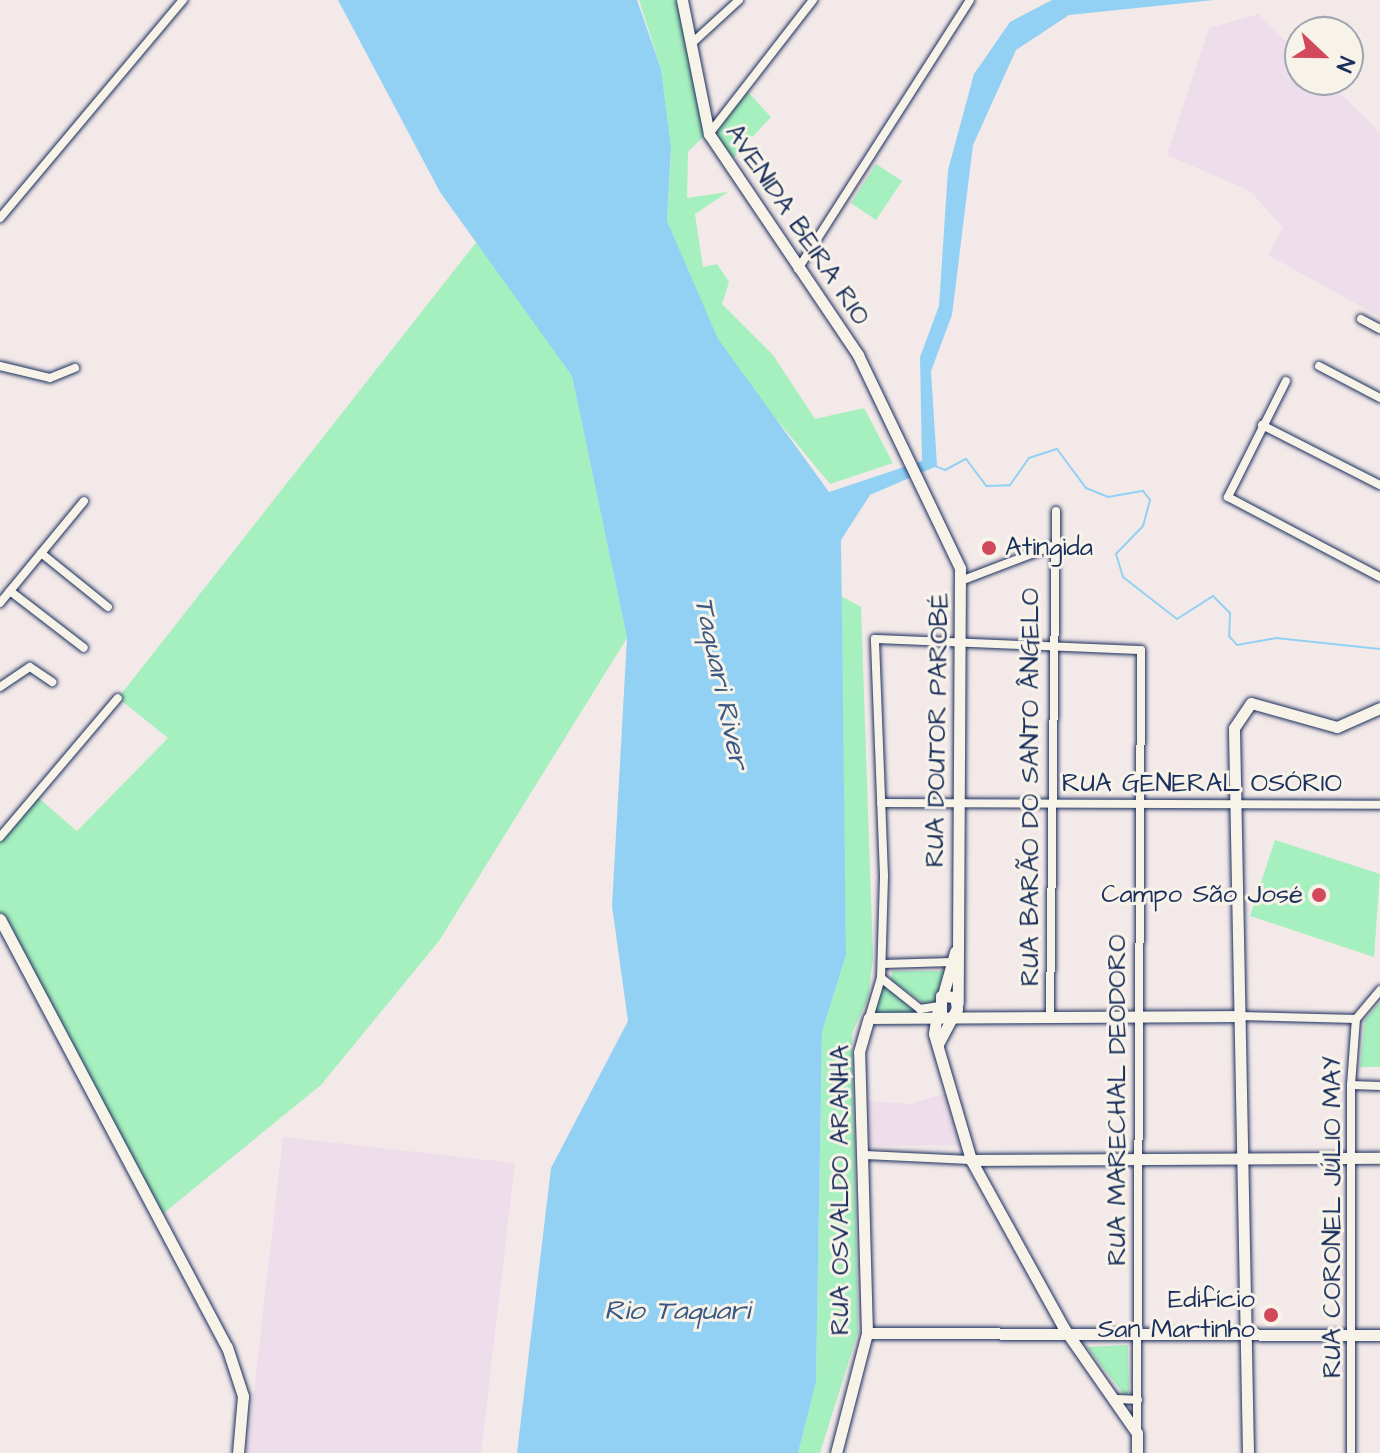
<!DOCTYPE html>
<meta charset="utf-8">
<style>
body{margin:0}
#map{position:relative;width:1380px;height:1453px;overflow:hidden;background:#f3e9e9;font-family:"Architects Daughter",sans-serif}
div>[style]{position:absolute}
.built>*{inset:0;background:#eeddea}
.green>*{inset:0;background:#a6efbe}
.water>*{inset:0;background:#92d1f3}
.stream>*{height:2px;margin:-1px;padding:0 1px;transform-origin:1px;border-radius:1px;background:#92d1f3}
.roads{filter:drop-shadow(0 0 2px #1b2f5e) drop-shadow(0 0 2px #1b2f5e)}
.street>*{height:8px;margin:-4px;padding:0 4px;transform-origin:4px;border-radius:4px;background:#f7f3e8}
.secondary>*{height:11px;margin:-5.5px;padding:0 5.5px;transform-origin:5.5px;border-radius:5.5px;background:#f7f3e8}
.dots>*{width:22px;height:22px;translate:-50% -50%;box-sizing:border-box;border:4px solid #f7f3e8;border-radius:50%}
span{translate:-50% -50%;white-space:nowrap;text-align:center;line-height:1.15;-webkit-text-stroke:6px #f7f3e8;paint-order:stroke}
.street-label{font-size:26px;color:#1b2f5e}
.poi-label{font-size:26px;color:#1b2f5e}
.left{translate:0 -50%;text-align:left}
.right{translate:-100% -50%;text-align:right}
.water-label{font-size:28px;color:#395883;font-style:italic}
.north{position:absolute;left:1284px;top:16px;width:80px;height:80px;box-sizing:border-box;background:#f7f3e8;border:2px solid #9fa5b1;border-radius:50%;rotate:112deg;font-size:22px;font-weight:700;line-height:32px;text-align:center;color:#1b2f5e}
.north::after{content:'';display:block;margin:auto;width:28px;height:36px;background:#d1495b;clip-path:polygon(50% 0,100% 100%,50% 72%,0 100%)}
</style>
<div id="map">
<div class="built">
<i style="clip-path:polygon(1258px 14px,1300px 55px,1300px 80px,1326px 80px,1380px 132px,1380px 317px,1268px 255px,1283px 227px,1250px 191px,1167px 155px,1209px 28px)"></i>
<i style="clip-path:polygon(947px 1093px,962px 1145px,870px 1146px,870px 1101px,910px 1104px)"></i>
<i style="clip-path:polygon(283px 1137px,515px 1163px,481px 1453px,247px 1453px)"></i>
</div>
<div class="green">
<i style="clip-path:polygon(639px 0,677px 0,689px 44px,705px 135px,688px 152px,687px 198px,728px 192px,695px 214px,703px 267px,717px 264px,729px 282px,722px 304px,773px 355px,815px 419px,864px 408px,893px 463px,830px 484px,709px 338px,667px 221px,671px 154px,661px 69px)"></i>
<i style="clip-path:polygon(748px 92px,771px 117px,733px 158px,711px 134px)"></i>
<i style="clip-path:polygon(876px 164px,902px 181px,876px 220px,851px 203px)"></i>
<i style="clip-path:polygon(478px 240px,572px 376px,627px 638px,439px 941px,321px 1085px,159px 1217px,0 919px,0 837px,35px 795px,77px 831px,168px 738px,118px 698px)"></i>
<i style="clip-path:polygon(841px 596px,861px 607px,873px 957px,868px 998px,852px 1033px,858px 1332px,820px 1453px,798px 1453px,816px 1382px,822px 1032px,846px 955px)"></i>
<i style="clip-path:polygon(1275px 840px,1380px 874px,1374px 957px,1250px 916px)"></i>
<i style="clip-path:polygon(892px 971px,946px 971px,932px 1009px,891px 980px)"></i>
<i style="clip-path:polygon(883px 984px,913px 1010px,912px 1015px,873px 1016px)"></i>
<i style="clip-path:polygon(1380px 1002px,1380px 1067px,1360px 1067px,1365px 1020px)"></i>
<i style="clip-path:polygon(1128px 1345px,1129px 1391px,1126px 1397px,1087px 1347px)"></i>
</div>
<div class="water">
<i style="clip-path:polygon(338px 0,637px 0,661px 69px,671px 148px,667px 221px,718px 339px,829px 492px,922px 461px,920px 357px,939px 306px,948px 170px,974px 74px,1010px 22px,1052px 0,1214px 0,1069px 15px,1016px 50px,973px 145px,952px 315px,931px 371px,937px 466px,870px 495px,841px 540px,846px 955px,822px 1032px,816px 1382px,798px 1453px,517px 1453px,551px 1168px,628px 1021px,612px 906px,627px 638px,572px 376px,440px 192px)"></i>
</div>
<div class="stream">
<i style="left:935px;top:466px;width:11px;rotate:22deg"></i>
<i style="left:945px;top:470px;width:24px;rotate:-28deg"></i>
<i style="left:966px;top:459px;width:34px;rotate:53deg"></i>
<i style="left:986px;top:486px;width:24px;rotate:-2deg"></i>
<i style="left:1010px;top:485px;width:33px;rotate:-55deg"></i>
<i style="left:1029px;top:458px;width:29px;rotate:-18deg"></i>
<i style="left:1057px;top:449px;width:49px;rotate:53.4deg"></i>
<i style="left:1086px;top:488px;width:24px;rotate:22deg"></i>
<i style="left:1108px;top:497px;width:36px;rotate:-10deg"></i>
<i style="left:1143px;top:491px;width:11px;rotate:52deg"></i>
<i style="left:1150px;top:500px;width:27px;rotate:105deg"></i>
<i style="left:1143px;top:526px;width:39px;rotate:134deg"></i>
<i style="left:1116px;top:554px;width:24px;rotate:73deg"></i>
<i style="left:1123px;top:577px;width:68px;rotate:37.9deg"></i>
<i style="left:1177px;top:619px;width:43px;rotate:-32.6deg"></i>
<i style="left:1213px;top:596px;width:24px;rotate:45deg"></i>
<i style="left:1230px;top:613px;width:23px;rotate:92deg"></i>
<i style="left:1229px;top:636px;width:12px;rotate:48deg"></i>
<i style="left:1237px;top:645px;width:40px;rotate:-10deg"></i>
<i style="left:1276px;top:638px;width:105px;rotate:6deg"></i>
</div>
<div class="roads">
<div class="street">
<i style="left:691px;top:44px;width:65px;rotate:-42.5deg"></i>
<i style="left:709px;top:134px;width:170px;rotate:-52.2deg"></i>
<i style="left:0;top:218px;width:285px;rotate:-50deg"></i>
<i style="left:798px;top:269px;width:319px;rotate:-57.4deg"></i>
<i style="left:1361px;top:319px;width:21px;rotate:28deg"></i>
<i style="left:0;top:366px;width:51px;rotate:13.5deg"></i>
<i style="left:50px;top:378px;width:27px;rotate:-22deg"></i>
<i style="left:1319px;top:366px;width:69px;rotate:27.7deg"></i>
<i style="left:1286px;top:381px;width:130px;rotate:116.6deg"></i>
<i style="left:1228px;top:497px;width:172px;rotate:27.8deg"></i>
<i style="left:1262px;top:425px;width:132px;rotate:27deg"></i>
<i style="left:41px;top:553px;width:86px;rotate:38.9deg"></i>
<i style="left:963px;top:580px;width:95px;rotate:-20.9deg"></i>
<i style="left:10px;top:591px;width:93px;rotate:37.6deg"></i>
<i style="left:0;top:603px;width:132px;rotate:-50.5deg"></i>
<i style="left:0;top:687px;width:36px;rotate:-34deg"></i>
<i style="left:30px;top:667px;width:27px;rotate:34deg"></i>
<i style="left:881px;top:803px;width:499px;rotate:0.2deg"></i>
<i style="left:0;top:837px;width:182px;rotate:-49.7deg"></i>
<i style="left:882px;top:964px;width:70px;rotate:-1.6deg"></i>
<i style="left:881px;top:978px;width:50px;rotate:38.5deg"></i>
<i style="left:920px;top:1009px;width:18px;rotate:-9deg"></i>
<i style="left:1050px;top:1016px;width:505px;rotate:-89.32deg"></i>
<i style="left:1241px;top:1016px;width:115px;rotate:1.5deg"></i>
<i style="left:869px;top:1018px;width:42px;rotate:-73.3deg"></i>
<i style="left:881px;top:978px;width:102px;rotate:-88.3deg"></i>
<i style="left:884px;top:876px;width:237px;rotate:-92.2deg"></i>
<i style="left:875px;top:639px;width:266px;rotate:2.4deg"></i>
<i style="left:1141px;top:650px;width:782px;rotate:90.29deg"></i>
<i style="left:1351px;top:1085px;width:29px;rotate:2deg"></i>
<i style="left:864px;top:1155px;width:107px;rotate:2.7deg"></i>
<i style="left:1114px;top:1399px;width:24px;rotate:2deg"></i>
<i style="left:1351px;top:1453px;width:368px;rotate:-90deg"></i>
<i style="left:1351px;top:1085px;width:66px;rotate:-85.7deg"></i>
<i style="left:1356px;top:1019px;width:38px;rotate:-50deg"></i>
</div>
<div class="secondary">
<i style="left:682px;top:0;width:137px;rotate:78.6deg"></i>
<i style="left:709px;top:134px;width:267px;rotate:56deg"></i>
<i style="left:858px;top:355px;width:236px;rotate:64.4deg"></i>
<i style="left:960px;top:568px;width:435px;rotate:90.3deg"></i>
<i style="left:0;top:919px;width:484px;rotate:62.1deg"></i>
<i style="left:227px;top:1347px;width:52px;rotate:71.9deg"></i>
<i style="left:243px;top:1396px;width:57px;rotate:95deg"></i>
<i style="left:943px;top:995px;width:45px;rotate:-74.4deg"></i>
<i style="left:938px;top:1008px;width:26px;rotate:99deg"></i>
<i style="left:934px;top:1034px;width:131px;rotate:73.6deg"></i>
<i style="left:971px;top:1160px;width:191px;rotate:61.1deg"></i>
<i style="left:1063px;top:1327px;width:129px;rotate:55.1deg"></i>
<i style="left:1137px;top:1433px;width:20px;rotate:90deg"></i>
<i style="left:938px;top:1044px;width:40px;rotate:-62deg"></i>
<i style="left:957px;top:1009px;width:12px;rotate:-99deg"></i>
<i style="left:955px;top:997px;width:14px;rotate:-176deg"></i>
<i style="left:941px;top:996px;width:16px;rotate:90deg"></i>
<i style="left:971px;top:1160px;width:409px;rotate:-0.3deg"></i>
<i style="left:867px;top:1333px;width:513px;rotate:0.22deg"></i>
<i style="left:836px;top:1453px;width:124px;rotate:-75.5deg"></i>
<i style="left:867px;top:1333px;width:281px;rotate:-91.6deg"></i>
<i style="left:859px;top:1052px;width:35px;rotate:-74deg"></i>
<i style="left:869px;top:1018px;width:372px;rotate:-0.3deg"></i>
<i style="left:1248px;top:1453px;width:725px;rotate:-91.11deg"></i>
<i style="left:1234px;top:728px;width:30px;rotate:-56deg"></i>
<i style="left:1251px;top:703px;width:89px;rotate:15.6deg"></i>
<i style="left:1337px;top:727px;width:47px;rotate:-23.8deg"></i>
</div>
</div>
<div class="dots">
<i style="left:989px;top:548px;background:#d1495b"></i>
<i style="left:1319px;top:895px;background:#d1495b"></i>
<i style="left:1271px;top:1315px;background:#d1495b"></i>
</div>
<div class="street-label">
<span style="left:797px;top:225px;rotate:56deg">AVENIDA BEIRA RIO</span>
<span style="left:938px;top:730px;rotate:-89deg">RUA DOUTOR PAROBÉ</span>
<span style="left:1202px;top:784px">RUA GENERAL OSÓRIO</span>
<span style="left:1031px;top:787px;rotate:-90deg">RUA BARÃO DO SANTO ÂNGELO</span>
<span style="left:1118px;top:1100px;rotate:-90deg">RUA MARECHAL DEODORO</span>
<span style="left:841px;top:1190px;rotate:-90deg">RUA OSVALDO ARANHA</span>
<span style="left:1333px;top:1217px;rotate:-90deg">RUA CORONEL JÚLIO MAY</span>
</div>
<div class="poi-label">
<span class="left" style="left:1005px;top:548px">Atingida</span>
<span class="right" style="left:1303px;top:895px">Campo São José</span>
<span class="right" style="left:1255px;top:1315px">Edifício<br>San Martinho</span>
</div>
<div class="water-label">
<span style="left:721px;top:683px;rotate:78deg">Taquari River</span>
<span style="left:677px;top:1311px">Rio Taquari</span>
</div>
<div class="north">N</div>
</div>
